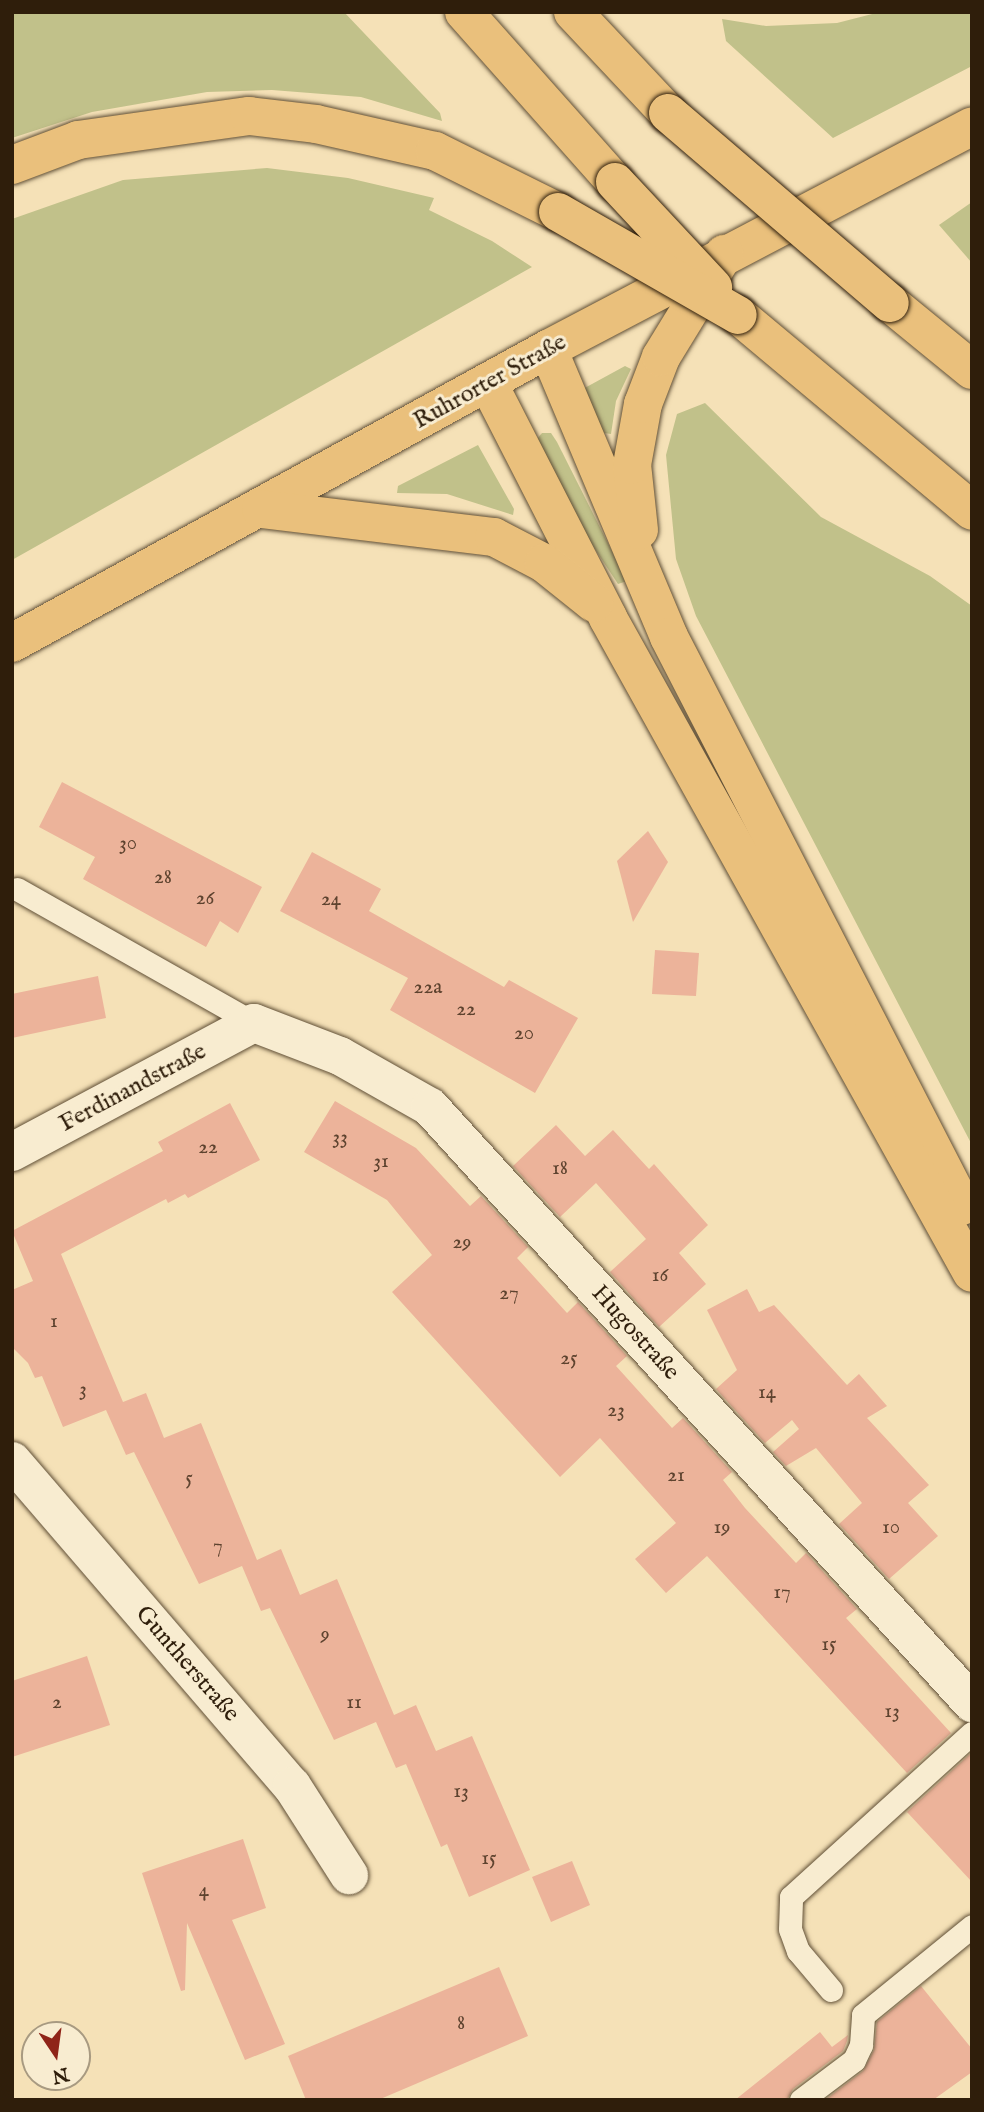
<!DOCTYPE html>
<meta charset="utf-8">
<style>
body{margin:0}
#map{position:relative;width:984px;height:2112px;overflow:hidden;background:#f5e1b7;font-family:"IM FELL English",serif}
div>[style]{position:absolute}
.green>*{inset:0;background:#c1c18a}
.building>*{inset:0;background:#ecb39a}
.roads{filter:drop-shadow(0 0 2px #604f36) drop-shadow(0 0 2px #604f36)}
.lane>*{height:23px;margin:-11.5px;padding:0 11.5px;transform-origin:11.5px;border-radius:11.5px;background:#f8ecd0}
.street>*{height:38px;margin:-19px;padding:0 19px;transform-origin:19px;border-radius:19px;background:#f8ecd0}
.primary>*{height:38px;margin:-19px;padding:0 19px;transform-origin:19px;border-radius:19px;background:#eac07c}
.highway>*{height:38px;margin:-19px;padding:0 19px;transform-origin:19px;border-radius:19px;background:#eac07c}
.bridges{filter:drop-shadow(0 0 2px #2f1e0b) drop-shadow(0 0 2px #2f1e0b)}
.highway-bridge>*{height:38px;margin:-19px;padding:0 19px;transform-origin:19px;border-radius:19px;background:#eac07c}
span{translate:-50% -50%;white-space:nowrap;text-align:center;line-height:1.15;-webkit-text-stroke:6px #f8ecd0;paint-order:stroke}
.number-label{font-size:21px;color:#5e432f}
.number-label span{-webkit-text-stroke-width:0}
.street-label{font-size:24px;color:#2f1e0b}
.frame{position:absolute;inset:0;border:14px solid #2f1e0b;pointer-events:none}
.north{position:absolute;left:21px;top:2021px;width:70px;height:70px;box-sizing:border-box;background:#f8ecd0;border:2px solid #a89a81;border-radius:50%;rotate:167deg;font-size:19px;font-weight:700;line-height:28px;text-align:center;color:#2f1e0b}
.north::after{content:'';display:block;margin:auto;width:24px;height:32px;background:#8f2418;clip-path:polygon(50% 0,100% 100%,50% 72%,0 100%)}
</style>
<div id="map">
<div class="green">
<i style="clip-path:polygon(12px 12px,344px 12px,440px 113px,442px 121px,361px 97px,272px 90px,207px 92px,92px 112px,12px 138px)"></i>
<i style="clip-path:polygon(880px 12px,972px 12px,972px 66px,833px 138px,726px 41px,722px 19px,766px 26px,837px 23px)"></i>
<i style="clip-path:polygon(267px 168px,348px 178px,434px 198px,429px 210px,492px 241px,532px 267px,12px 560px,12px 219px,123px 180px)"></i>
<i style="clip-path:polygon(972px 202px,972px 263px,939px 225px)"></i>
<i style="clip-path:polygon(625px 366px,631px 369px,616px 401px,611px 434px,604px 433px,581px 390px)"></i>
<i style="clip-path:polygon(705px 403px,821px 517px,930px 576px,972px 606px,972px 1145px,696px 616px,676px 559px,666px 455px,677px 414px)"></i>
<i style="clip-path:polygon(542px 433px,551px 433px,557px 442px,627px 581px,618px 584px,544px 472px,537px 439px)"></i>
<i style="clip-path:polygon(478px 445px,514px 509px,513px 515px,447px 494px,397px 493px,398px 486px)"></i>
</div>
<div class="building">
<i style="clip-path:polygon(62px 782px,262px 887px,238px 933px,220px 921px,206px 947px,83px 879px,95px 857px,39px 827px)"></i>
<i style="clip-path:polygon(648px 831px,668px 862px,633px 922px,617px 861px)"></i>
<i style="clip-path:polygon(312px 852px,381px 889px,369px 911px,504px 987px,509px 980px,578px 1018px,535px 1093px,390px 1010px,408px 978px,280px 911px)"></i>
<i style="clip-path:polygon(655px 950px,699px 953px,696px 996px,652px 994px)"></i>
<i style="clip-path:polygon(98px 976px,106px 1018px,12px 1038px,12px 994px)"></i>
<i style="clip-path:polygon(335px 1101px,416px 1148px,470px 1206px,481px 1196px,528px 1247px,517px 1258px,567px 1313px,578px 1302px,627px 1356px,616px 1366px,672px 1428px,683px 1418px,732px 1472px,723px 1480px,745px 1508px,796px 1563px,806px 1553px,857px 1609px,846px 1618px,951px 1733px,907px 1773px,707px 1556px,666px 1593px,635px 1559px,676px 1523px,617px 1457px,600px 1438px,560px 1477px,392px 1292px,432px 1255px,387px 1200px,304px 1152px)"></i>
<i style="clip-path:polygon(230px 1103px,260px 1160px,188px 1198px,185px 1194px,168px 1203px,166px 1199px,61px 1254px,123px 1402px,146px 1393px,164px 1438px,201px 1423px,257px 1560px,281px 1549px,300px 1595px,337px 1579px,394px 1715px,416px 1705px,436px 1751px,472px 1736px,530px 1870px,469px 1897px,447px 1844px,441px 1847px,406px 1764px,396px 1768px,376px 1722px,334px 1740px,270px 1608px,261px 1611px,242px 1566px,199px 1584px,134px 1452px,126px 1455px,106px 1410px,63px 1427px,42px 1376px,35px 1378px,28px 1363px,12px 1347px,12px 1290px,33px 1281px,12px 1231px,163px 1151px,158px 1142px)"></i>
<i style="clip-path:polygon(556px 1125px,585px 1156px,613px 1130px,649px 1169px,654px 1164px,708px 1225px,679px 1253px,706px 1284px,659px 1327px,610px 1272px,646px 1239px,596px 1183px,560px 1217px,513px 1166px)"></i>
<i style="clip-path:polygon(747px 1289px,759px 1312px,774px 1305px,847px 1385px,859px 1374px,887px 1406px,867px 1418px,929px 1485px,908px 1503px,938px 1536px,889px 1579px,839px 1524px,862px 1503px,816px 1448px,786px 1466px,773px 1452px,799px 1429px,792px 1420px,765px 1443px,716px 1389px,737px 1370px,707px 1310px)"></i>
<i style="clip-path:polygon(87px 1656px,110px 1725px,12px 1757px,12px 1681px)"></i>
<i style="clip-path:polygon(970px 1754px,972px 1756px,972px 1882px,907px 1812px)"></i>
<i style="clip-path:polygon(243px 1839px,266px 1908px,232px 1920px,285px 2044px,245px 2060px,187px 1923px,185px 1990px,181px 1991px,142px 1873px)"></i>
<i style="clip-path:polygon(572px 1861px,590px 1905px,551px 1922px,532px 1877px)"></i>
<i style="clip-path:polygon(499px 1967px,528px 2036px,378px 2100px,306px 2100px,288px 2056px)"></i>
<i style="clip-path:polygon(921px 1986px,972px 2049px,972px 2072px,933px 2100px,825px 2100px,863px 2071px,874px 2050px,877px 2022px)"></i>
<i style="clip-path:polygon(820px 2032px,832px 2047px,848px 2035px,847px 2041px,843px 2051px,793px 2089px,787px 2100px,735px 2100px)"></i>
</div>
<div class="roads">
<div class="lane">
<i style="left:17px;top:889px;width:272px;rotate:29.5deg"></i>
<i style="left:831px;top:1990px;width:51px;rotate:-130.2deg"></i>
<i style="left:798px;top:1951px;width:23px;rotate:-110deg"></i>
<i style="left:790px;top:1929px;width:32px;rotate:-88deg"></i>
<i style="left:791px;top:1897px;width:244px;rotate:-42.2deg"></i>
<i style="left:801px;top:2100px;width:66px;rotate:-37deg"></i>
<i style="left:854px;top:2060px;width:17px;rotate:-65deg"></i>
<i style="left:861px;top:2045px;width:30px;rotate:-86deg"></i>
<i style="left:863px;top:2015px;width:141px;rotate:-39.2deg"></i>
</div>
<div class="street">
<i style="left:12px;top:1152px;width:274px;rotate:-28.1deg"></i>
<i style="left:254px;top:1023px;width:92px;rotate:21deg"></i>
<i style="left:340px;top:1056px;width:103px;rotate:29.5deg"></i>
<i style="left:430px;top:1107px;width:806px;rotate:47.72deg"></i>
<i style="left:12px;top:1461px;width:429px;rotate:49.3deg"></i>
<i style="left:292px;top:1786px;width:106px;rotate:57.4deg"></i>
</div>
<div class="primary">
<i style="left:12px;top:643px;width:611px;rotate:-28.75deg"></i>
<i style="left:548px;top:349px;width:479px;rotate:-27.7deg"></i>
</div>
<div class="highway">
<i style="left:464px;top:12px;width:227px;rotate:48.4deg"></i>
<i style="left:573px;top:12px;width:139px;rotate:46.8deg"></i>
<i style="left:12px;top:165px;width:71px;rotate:-20.7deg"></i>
<i style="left:78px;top:140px;width:173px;rotate:-8deg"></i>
<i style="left:249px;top:116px;width:67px;rotate:6.8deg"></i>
<i style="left:316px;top:124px;width:122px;rotate:12.8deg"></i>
<i style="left:435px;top:151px;width:137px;rotate:26.4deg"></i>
<i style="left:890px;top:303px;width:106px;rotate:39.3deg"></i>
<i style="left:738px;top:315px;width:305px;rotate:39.9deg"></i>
<i style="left:548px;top:349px;width:312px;rotate:67.2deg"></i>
<i style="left:669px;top:637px;width:640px;rotate:62.75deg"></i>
<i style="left:488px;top:383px;width:264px;rotate:62.9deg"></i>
<i style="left:608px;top:618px;width:749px;rotate:60.94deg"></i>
<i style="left:261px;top:509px;width:235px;rotate:6.9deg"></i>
<i style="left:494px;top:537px;width:56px;rotate:27.5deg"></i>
<i style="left:544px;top:563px;width:64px;rotate:38.7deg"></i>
<i style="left:639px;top:530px;width:65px;rotate:-96.1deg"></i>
<i style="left:632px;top:465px;width:62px;rotate:-79.8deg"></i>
<i style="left:643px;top:404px;width:50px;rotate:-69deg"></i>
<i style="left:661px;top:357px;width:121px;rotate:-58.5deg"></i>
</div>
</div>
<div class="bridges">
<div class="highway-bridge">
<i style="left:668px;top:113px;width:292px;rotate:40.6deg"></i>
<i style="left:615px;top:182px;width:144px;rotate:47deg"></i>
<i style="left:558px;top:212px;width:207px;rotate:29.8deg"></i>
</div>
</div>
<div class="number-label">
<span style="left:128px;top:844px">30</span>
<span style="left:163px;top:878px">28</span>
<span style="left:205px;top:899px">26</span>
<span style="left:331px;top:900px">24</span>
<span style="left:428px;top:988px">22a</span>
<span style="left:466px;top:1010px">22</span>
<span style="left:524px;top:1034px">20</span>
<span style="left:340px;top:1138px">33</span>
<span style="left:208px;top:1148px">22</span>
<span style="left:381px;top:1162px">31</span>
<span style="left:560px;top:1169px">18</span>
<span style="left:462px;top:1243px">29</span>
<span style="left:660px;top:1276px">16</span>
<span style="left:509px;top:1294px">27</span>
<span style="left:54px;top:1322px">1</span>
<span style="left:569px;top:1359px">25</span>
<span style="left:83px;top:1390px">3</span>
<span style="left:767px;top:1393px">14</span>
<span style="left:616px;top:1411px">23</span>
<span style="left:676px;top:1476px">21</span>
<span style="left:189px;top:1479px">5</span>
<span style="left:722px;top:1528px">19</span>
<span style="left:891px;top:1528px">10</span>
<span style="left:218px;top:1547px">7</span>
<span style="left:782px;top:1593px">17</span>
<span style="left:325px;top:1635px">9</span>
<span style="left:829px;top:1645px">15</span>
<span style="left:57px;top:1703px">2</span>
<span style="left:354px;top:1703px">11</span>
<span style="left:892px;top:1712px">13</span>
<span style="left:461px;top:1792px">13</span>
<span style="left:489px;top:1859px">15</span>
<span style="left:204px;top:1891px">4</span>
<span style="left:461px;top:2024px">8</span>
</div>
<div class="street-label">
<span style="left:490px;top:382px;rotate:-29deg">Ruhrorter Straße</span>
<span style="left:133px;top:1088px;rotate:-28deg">Ferdinandstraße</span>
<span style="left:635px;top:1333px;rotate:48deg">Hugostraße</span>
<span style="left:187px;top:1664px;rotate:49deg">Guntherstraße</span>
</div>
<div class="frame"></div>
<div class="north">N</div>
</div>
